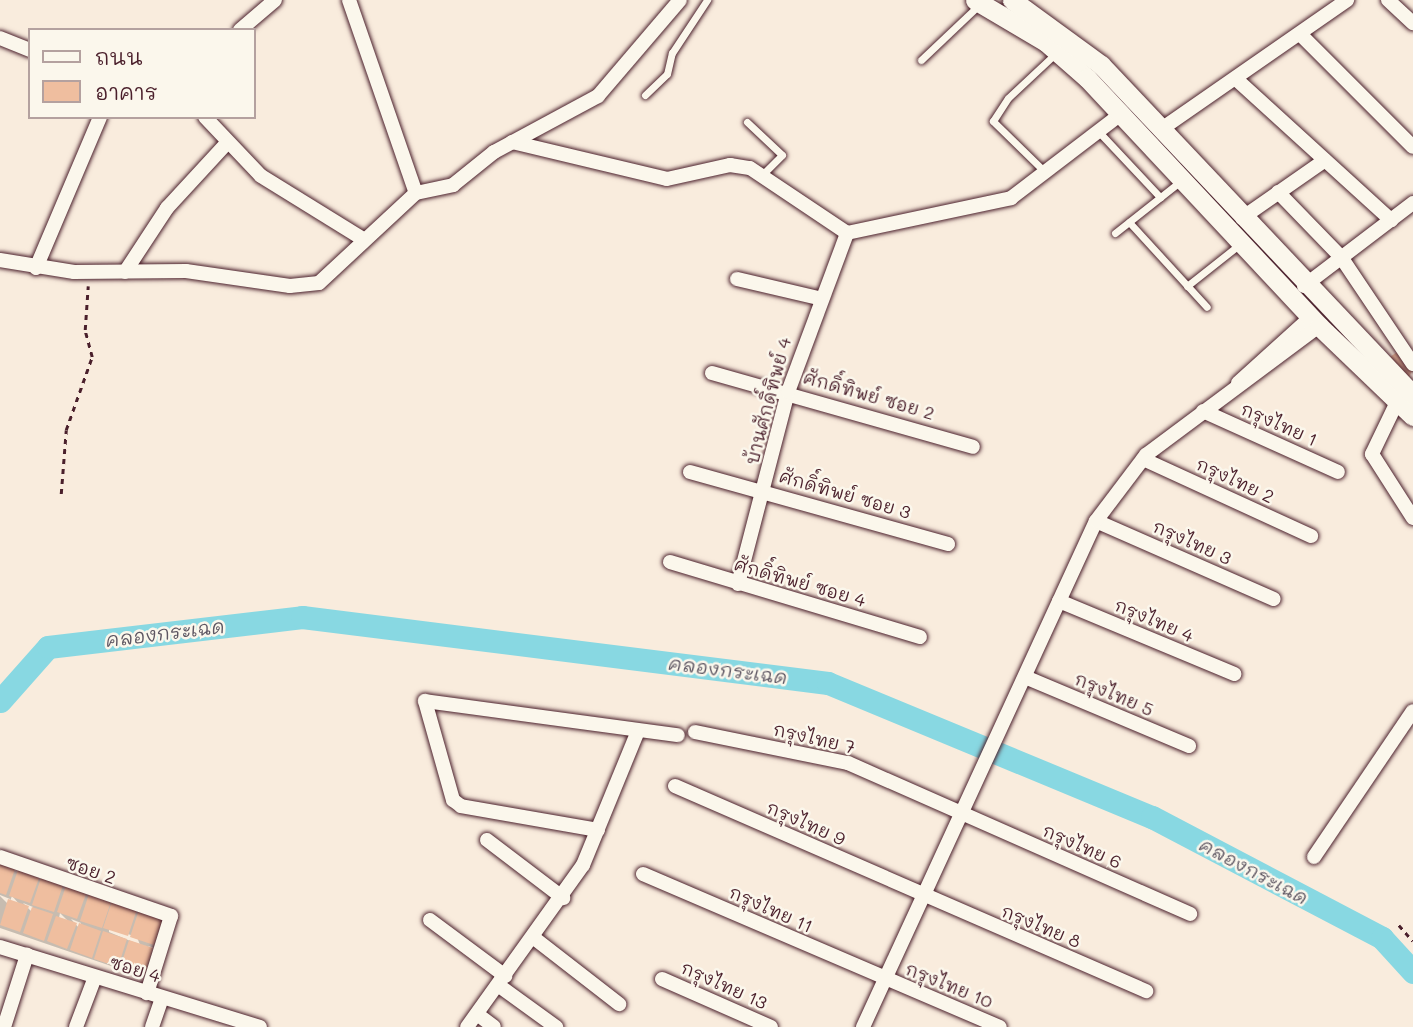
<!DOCTYPE html>
<meta charset="utf-8">
<style>
body{margin:0}
#map{position:relative;width:1413px;height:1027px;overflow:hidden;background:#f9ecdd;font-family:Mali,"Playpen Sans Thai",sans-serif}
div>[style]{position:absolute}
.shadow>*{inset:0;background:#0003}
.river>*{height:23px;margin:-11.5px;padding:0 11.5px;transform-origin:11.5px;border-radius:11.5px;background:#88d8e2}
.building>*{inset:0;background:#efbe9f}
.path>*{height:2.5px;margin-top:-1.25px;transform-origin:0;background:repeating-linear-gradient(90deg,#4a1f2b 0 5px,transparent 0 10px)}
.roads{filter:drop-shadow(0 0 2px #4a1f2b) drop-shadow(0 0 2px #4a1f2b)}
.service>*{height:7px;margin:-3.5px;padding:0 3.5px;transform-origin:3.5px;border-radius:3.5px;background:#fbf7ec}
.minor>*{height:14px;margin:-7px;padding:0 7px;transform-origin:7px;border-radius:7px;background:#fbf7ec}
.tertiary>*{height:19px;margin:-9.5px;padding:0 9.5px;transform-origin:9.5px;border-radius:9.5px;background:#fbf7ec}
span{translate:-50% -50%;white-space:nowrap;text-align:center;line-height:1.15;-webkit-text-stroke:5px #fbf7ec;paint-order:stroke}
.street-label{font-size:18px;color:#4a1f2b}
.water-label{font-size:19px;color:#5d5662;font-style:italic}
.legend{position:absolute;left:28px;top:28px;width:228px;height:91px;box-sizing:border-box;background:#fbf7ec;border:2px solid #b4a19f;margin:0;padding:9px 12px;list-style:none;font-size:21px;color:#4a1f2b}
.legend li{display:flex;align-items:center;gap:14px;height:35px}
.legend b{width:35px;border:2px solid #b4a19f}
</style>
<div id="map">
<div class="shadow">
<i style="clip-path:polygon(evenodd,0 866px,162px 919px,167px 924px,159px 949px,148px 946px,157px 955px,149px 979px,0 928px,0 896px,8px 904px,10px 899px,0 895px,0 866px,12px 896px,21px 906px,10px 901px,12px 896px,0 866px,23px 903px,33px 907px,32px 912px,23px 903px,0 866px,60px 913px,69px 922px,59px 918px,60px 913px,0 866px,71px 919px,81px 923px,79px 928px,71px 919px,0 866px,109px 928px,137px 937px,140px 945px,109px 932px,109px 928px)"></i>
</div>
<div class="river">
<i style="left:0;top:701px;width:72px;rotate:-48.4deg"></i>
<i style="left:48px;top:647px;width:256px;rotate:-6.7deg"></i>
<i style="left:302px;top:617px;width:530px;rotate:7.15deg"></i>
<i style="left:828px;top:683px;width:351px;rotate:22.5deg"></i>
<i style="left:1152px;top:817px;width:260px;rotate:27.7deg"></i>
<i style="left:1382px;top:938px;width:46px;rotate:47.6deg"></i>
</div>
<div class="building">
<i style="clip-path:polygon(1400px 350px,1413px 369px,1405px 385px,1387px 359px)"></i>
<i style="clip-path:polygon(0 864px,15px 869px,6px 895px,0 893px)"></i>
<i style="clip-path:polygon(18px 870px,39px 878px,30px 903px,9px 896px)"></i>
<i style="clip-path:polygon(41px 878px,63px 885px,54px 912px,32px 905px)"></i>
<i style="clip-path:polygon(66px 886px,86px 894px,77px 919px,57px 912px)"></i>
<i style="clip-path:polygon(89px 894px,111px 902px,102px 928px,80px 921px)"></i>
<i style="clip-path:polygon(8px 899px,29px 906px,20px 932px,0 925px)"></i>
<i style="clip-path:polygon(112px 901px,137px 909px,128px 936px,103px 928px)"></i>
<i style="clip-path:polygon(32px 907px,53px 914px,44px 941px,23px 933px)"></i>
<i style="clip-path:polygon(139px 910px,163px 918px,154px 945px,130px 937px)"></i>
<i style="clip-path:polygon(56px 916px,77px 923px,67px 949px,47px 941px)"></i>
<i style="clip-path:polygon(79px 923px,101px 931px,92px 958px,70px 950px)"></i>
<i style="clip-path:polygon(103px 931px,127px 939px,118px 967px,94px 959px)"></i>
<i style="clip-path:polygon(129px 940px,153px 948px,144px 976px,120px 968px)"></i>
</div>
<div class="path">
<i style="left:61px;top:494px;width:64px;rotate:-85.5deg"></i>
<i style="left:66px;top:430px;width:77px;rotate:-70.4deg"></i>
<i style="left:92px;top:357px;width:28px;rotate:-105deg"></i>
<i style="left:85px;top:330px;width:44px;rotate:-86.1deg"></i>
<i style="left:1399px;top:925px;width:21px;rotate:49deg"></i>
</div>
<div class="roads">
<div class="service">
<i style="left:921px;top:60px;width:80px;rotate:-43.5deg"></i>
<i style="left:645px;top:95px;width:30px;rotate:-44deg"></i>
<i style="left:667px;top:74px;width:22px;rotate:-77deg"></i>
<i style="left:672px;top:53px;width:64px;rotate:-56.6deg"></i>
<i style="left:747px;top:122px;width:48px;rotate:43.3deg"></i>
<i style="left:782px;top:155px;width:27px;rotate:135deg"></i>
<i style="left:1098px;top:131px;width:91px;rotate:46.8deg"></i>
<i style="left:1045px;top:172px;width:73px;rotate:-135.6deg"></i>
<i style="left:993px;top:121px;width:27px;rotate:-57deg"></i>
<i style="left:1008px;top:98px;width:64px;rotate:-43.1deg"></i>
<i style="left:1129px;top:222px;width:115px;rotate:47.5deg"></i>
<i style="left:1115px;top:233px;width:85px;rotate:-38.3deg"></i>
<i style="left:1187px;top:286px;width:66px;rotate:-38.3deg"></i>
</div>
<div class="minor">
<i style="left:349px;top:0;width:204px;rotate:70.9deg"></i>
<i style="left:1388px;top:0;width:34px;rotate:43deg"></i>
<i style="left:240px;top:30px;width:46px;rotate:-40.6deg"></i>
<i style="left:1301px;top:35px;width:158px;rotate:45deg"></i>
<i style="left:0;top:38px;width:32px;rotate:22deg"></i>
<i style="left:1236px;top:79px;width:210px;rotate:42.3deg"></i>
<i style="left:205px;top:117px;width:81px;rotate:46.5deg"></i>
<i style="left:261px;top:176px;width:120px;rotate:31.7deg"></i>
<i style="left:1160px;top:130px;width:228px;rotate:-34.8deg"></i>
<i style="left:512px;top:142px;width:159px;rotate:13.4deg"></i>
<i style="left:667px;top:179px;width:65px;rotate:-12.5deg"></i>
<i style="left:730px;top:165px;width:20px;rotate:9deg"></i>
<i style="left:750px;top:168px;width:117px;rotate:33.8deg"></i>
<i style="left:847px;top:233px;width:168px;rotate:-12deg"></i>
<i style="left:1011px;top:198px;width:140px;rotate:-37.4deg"></i>
<i style="left:1278px;top:192px;width:91px;rotate:45.9deg"></i>
<i style="left:1341px;top:257px;width:129px;rotate:56.1deg"></i>
<i style="left:1242px;top:218px;width:101px;rotate:-34.9deg"></i>
<i style="left:0;top:260px;width:75px;rotate:9.2deg"></i>
<i style="left:74px;top:272px;width:112px;rotate:-0.5deg"></i>
<i style="left:186px;top:271px;width:105px;rotate:8.2deg"></i>
<i style="left:290px;top:286px;width:29px;rotate:-6deg"></i>
<i style="left:319px;top:283px;width:132px;rotate:-42.9deg"></i>
<i style="left:416px;top:193px;width:38px;rotate:-12deg"></i>
<i style="left:453px;top:185px;width:53px;rotate:-38.8deg"></i>
<i style="left:494px;top:152px;width:118px;rotate:-28.3deg"></i>
<i style="left:598px;top:96px;width:126px;rotate:-49.5deg"></i>
<i style="left:36px;top:268px;width:164px;rotate:-67deg"></i>
<i style="left:125px;top:272px;width:77px;rotate:-56.7deg"></i>
<i style="left:167px;top:208px;width:88px;rotate:-47.3deg"></i>
<i style="left:737px;top:279px;width:83px;rotate:13.2deg"></i>
<i style="left:1304px;top:286px;width:137px;rotate:-37.3deg"></i>
<i style="left:712px;top:373px;width:271px;rotate:15.8deg"></i>
<i style="left:1238px;top:383px;width:98px;rotate:-42.1deg"></i>
<i style="left:1397px;top:402px;width:58px;rotate:115.7deg"></i>
<i style="left:1372px;top:454px;width:76px;rotate:57.4deg"></i>
<i style="left:1203px;top:411px;width:148px;rotate:24.3deg"></i>
<i style="left:1143px;top:459px;width:185px;rotate:24.6deg"></i>
<i style="left:690px;top:472px;width:268px;rotate:15.6deg"></i>
<i style="left:1096px;top:521px;width:194px;rotate:23.7deg"></i>
<i style="left:670px;top:562px;width:261px;rotate:16.7deg"></i>
<i style="left:738px;top:584px;width:198px;rotate:-75.4deg"></i>
<i style="left:788px;top:392px;width:170px;rotate:-69.6deg"></i>
<i style="left:1059px;top:601px;width:190px;rotate:22.6deg"></i>
<i style="left:1025px;top:677px;width:178px;rotate:22.8deg"></i>
<i style="left:695px;top:732px;width:156px;rotate:11.5deg"></i>
<i style="left:848px;top:763px;width:374px;rotate:23.8deg"></i>
<i style="left:675px;top:786px;width:514px;rotate:23.52deg"></i>
<i style="left:598px;top:830px;width:139px;rotate:-170.1deg"></i>
<i style="left:461px;top:806px;width:10px;rotate:-143deg"></i>
<i style="left:453px;top:800px;width:103px;rotate:-105.8deg"></i>
<i style="left:425px;top:701px;width:255px;rotate:7.7deg"></i>
<i style="left:487px;top:840px;width:96px;rotate:37.3deg"></i>
<i style="left:0;top:857px;width:181px;rotate:19deg"></i>
<i style="left:171px;top:916px;width:81px;rotate:107.3deg"></i>
<i style="left:1314px;top:857px;width:176px;rotate:-55.9deg"></i>
<i style="left:643px;top:874px;width:388px;rotate:23.2deg"></i>
<i style="left:430px;top:920px;width:94px;rotate:36.7deg"></i>
<i style="left:534px;top:938px;width:108px;rotate:37.8deg"></i>
<i style="left:0;top:947px;width:272px;rotate:17.1deg"></i>
<i style="left:662px;top:979px;width:119px;rotate:23.8deg"></i>
<i style="left:498px;top:985px;width:72px;rotate:35.9deg"></i>
<i style="left:477px;top:1014px;width:21px;rotate:37deg"></i>
<i style="left:4px;top:1027px;width:76px;rotate:-72.3deg"></i>
<i style="left:76px;top:1027px;width:53px;rotate:-69.2deg"></i>
<i style="left:152px;top:1027px;width:31px;rotate:-71deg"></i>
<i style="left:467px;top:1027px;width:199px;rotate:-54.4deg"></i>
<i style="left:583px;top:865px;width:145px;rotate:-67.7deg"></i>
<i style="left:863px;top:1027px;width:557px;rotate:-65.28deg"></i>
<i style="left:1096px;top:521px;width:83px;rotate:-52.9deg"></i>
<i style="left:1146px;top:455px;width:216px;rotate:-36.7deg"></i>
</div>
<div class="tertiary">
<i style="left:975px;top:0;width:82px;rotate:30.6deg"></i>
<i style="left:1046px;top:42px;width:55px;rotate:41.3deg"></i>
<i style="left:1087px;top:78px;width:340px;rotate:46.9deg"></i>
<i style="left:1319px;top:326px;width:130px;rotate:43.8deg"></i>
<i style="left:1012px;top:0;width:110px;rotate:36.1deg"></i>
<i style="left:1101px;top:65px;width:454px;rotate:46.6deg"></i>
</div>
</div>
<div class="street-label">
<span style="left:869px;top:395px;rotate:16deg">ศักดิ์ทิพย์ ซอย 2</span>
<span style="left:768px;top:401px;rotate:-75deg">บ้านศักดิ์ทิพย์ 4</span>
<span style="left:1279px;top:424px;rotate:24deg">กรุงไทย 1</span>
<span style="left:1235px;top:480px;rotate:25deg">กรุงไทย 2</span>
<span style="left:845px;top:494px;rotate:16deg">ศักดิ์ทิพย์ ซอย 3</span>
<span style="left:1192px;top:542px;rotate:24deg">กรุงไทย 3</span>
<span style="left:800px;top:582px;rotate:16deg">ศักดิ์ทิพย์ ซอย 4</span>
<span style="left:1154px;top:620px;rotate:23deg">กรุงไทย 4</span>
<span style="left:1114px;top:694px;rotate:23deg">กรุงไทย 5</span>
<span style="left:814px;top:738px;rotate:13deg">กรุงไทย 7</span>
<span style="left:806px;top:823px;rotate:24deg">กรุงไทย 9</span>
<span style="left:1082px;top:846px;rotate:24deg">กรุงไทย 6</span>
<span style="left:91px;top:870px;rotate:19deg">ซอย 2</span>
<span style="left:771px;top:909px;rotate:24deg">กรุงไทย 11</span>
<span style="left:1041px;top:926px;rotate:23deg">กรุงไทย 8</span>
<span style="left:135px;top:969px;rotate:17deg">ซอย 4</span>
<span style="left:724px;top:985px;rotate:24deg">กรุงไทย 13</span>
<span style="left:949px;top:985px;rotate:22deg">กรุงไทย 10</span>
</div>
<div class="water-label">
<span style="left:165px;top:633px;rotate:-7deg">คลองกระเฉด</span>
<span style="left:728px;top:670px;rotate:7deg">คลองกระเฉด</span>
<span style="left:1254px;top:871px;rotate:28deg">คลองกระเฉด</span>
</div>
<ul class="legend">
<li><b style="height:9px;background:#fbf7ec"></b>ถนน</li>
<li><b style="height:19px;background:#efbe9f"></b>อาคาร</li>
</ul>
</div>
